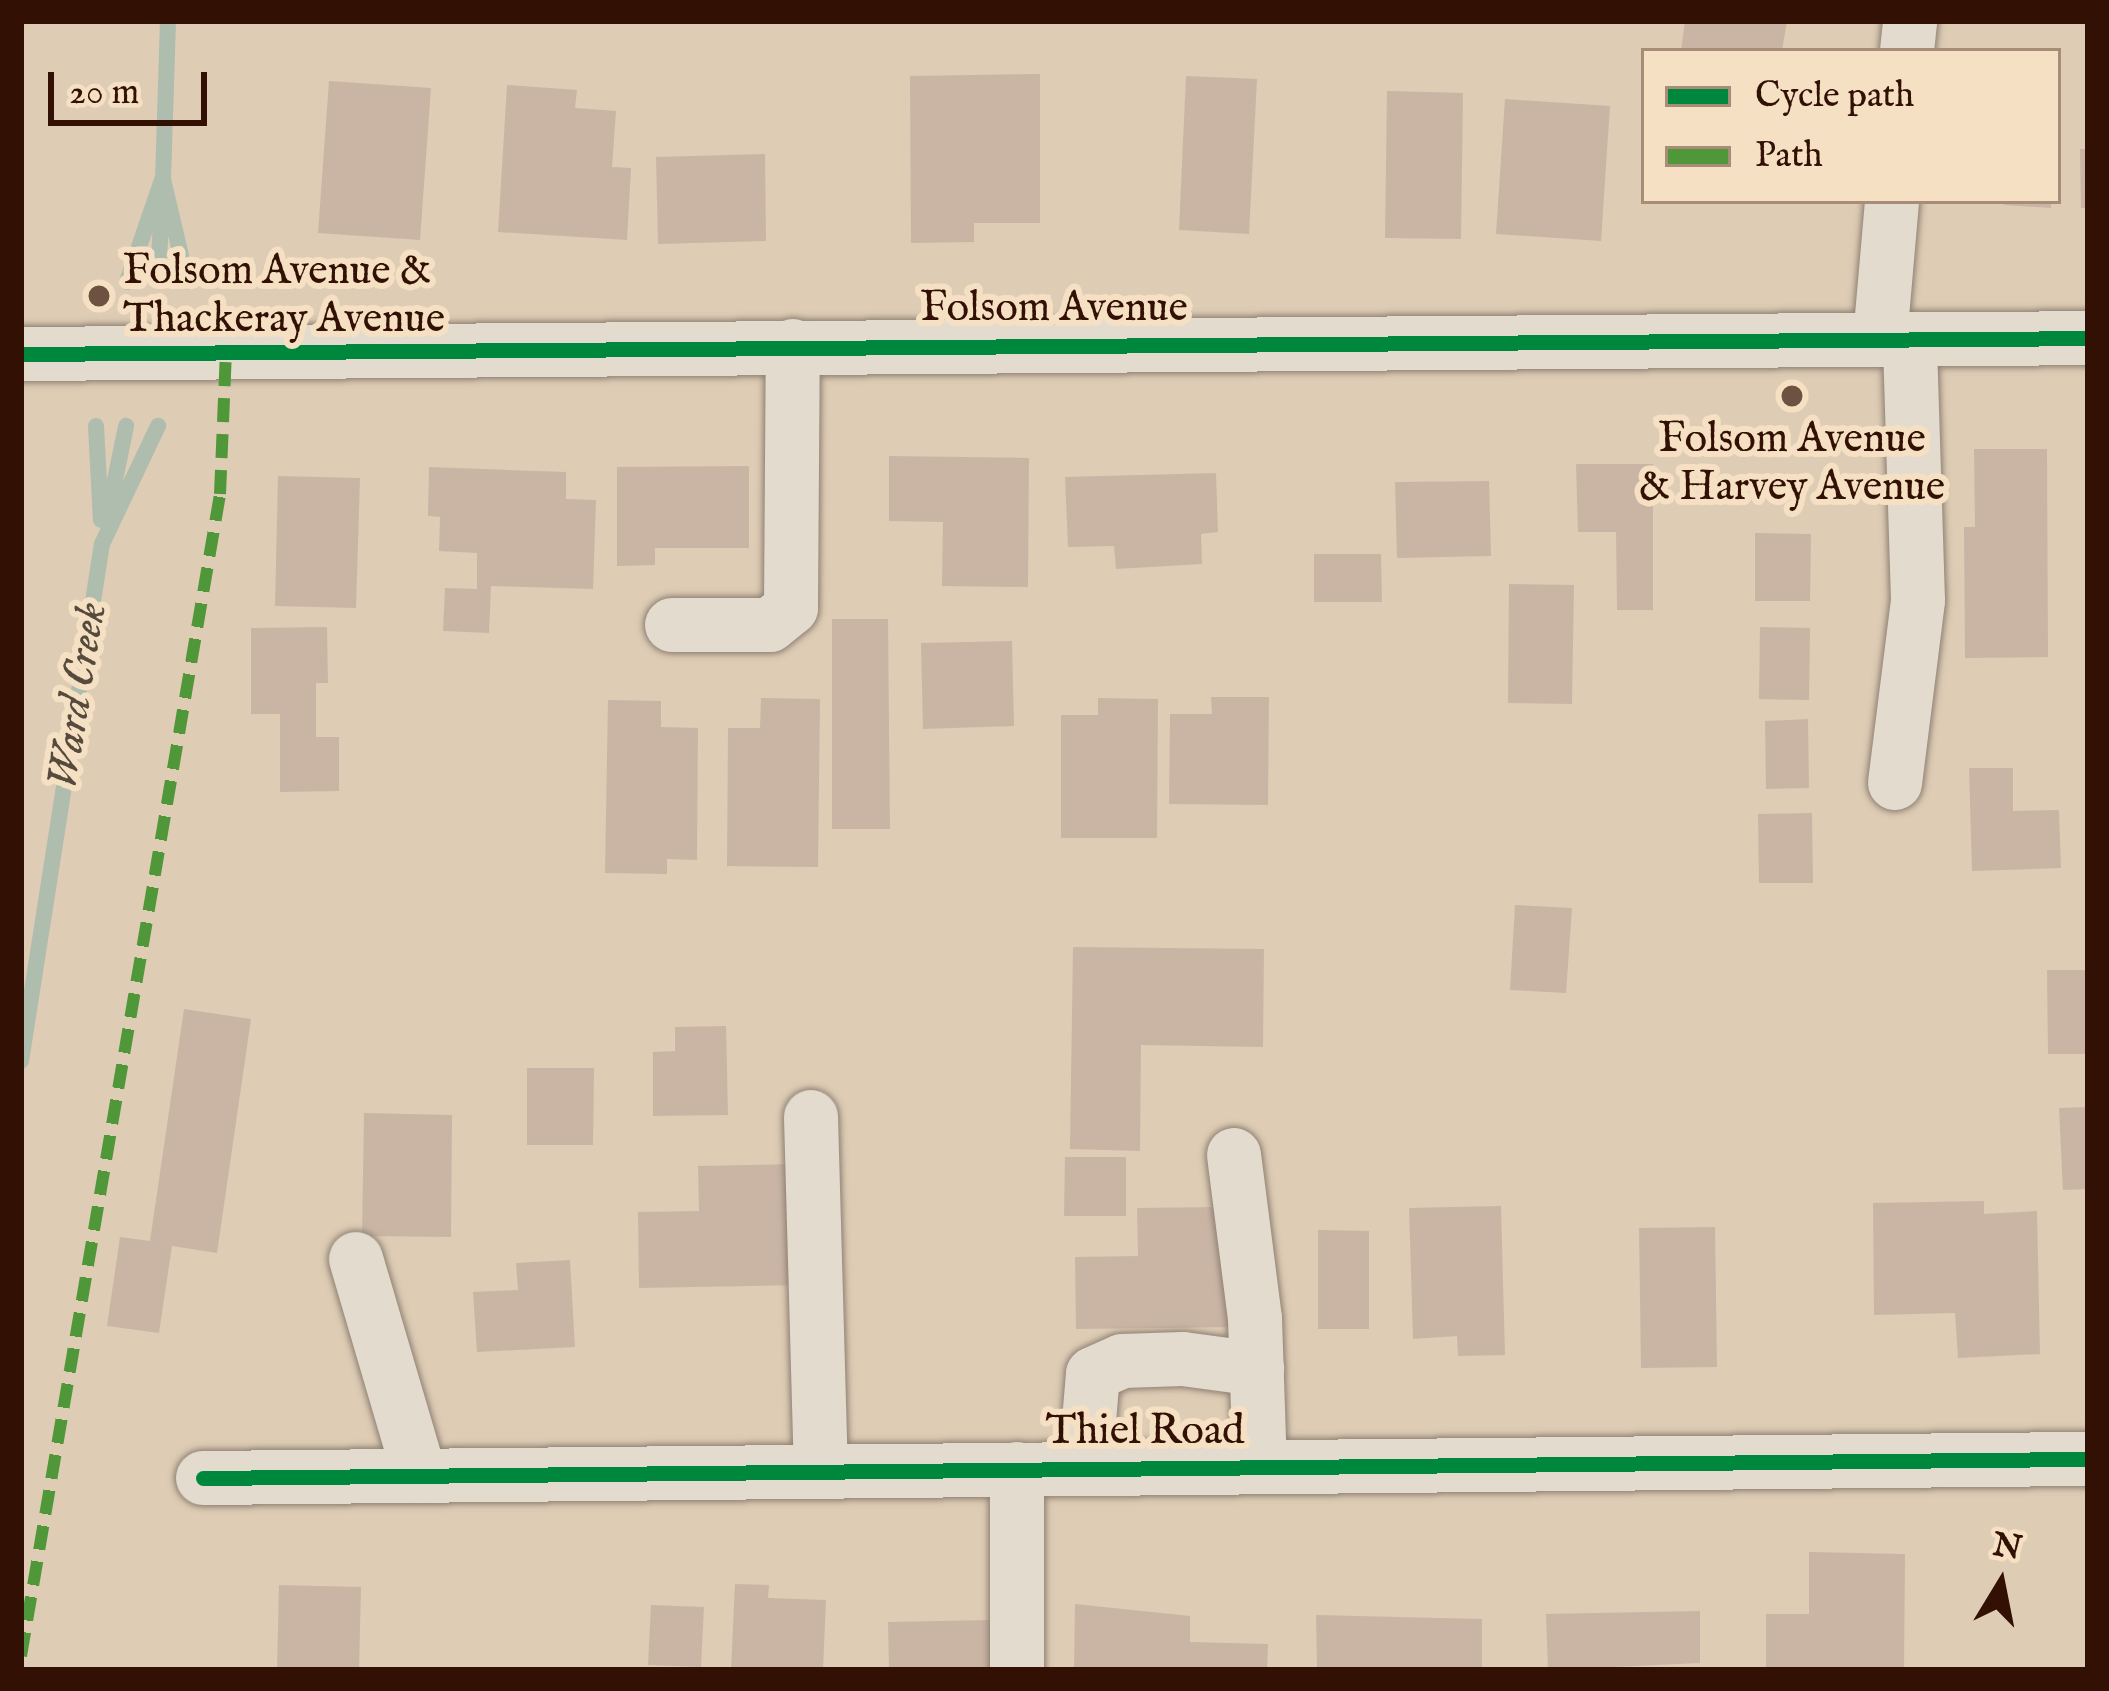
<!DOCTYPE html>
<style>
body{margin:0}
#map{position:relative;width:2109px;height:1691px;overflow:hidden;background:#deccb5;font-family:"IM FELL English",serif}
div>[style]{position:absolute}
.stream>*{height:16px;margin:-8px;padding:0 8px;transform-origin:8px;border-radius:8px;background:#aebdad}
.building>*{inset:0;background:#cab5a5}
.roads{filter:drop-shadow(0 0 3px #8f8173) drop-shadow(0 0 3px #8f8173)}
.minor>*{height:54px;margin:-27px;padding:0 27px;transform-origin:27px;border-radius:27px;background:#e4dbcf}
.quiet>*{height:12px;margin-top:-6px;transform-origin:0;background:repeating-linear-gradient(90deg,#509739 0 24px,transparent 0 36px)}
.cycleway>*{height:15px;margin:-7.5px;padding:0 7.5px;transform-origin:7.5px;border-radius:7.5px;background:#00873e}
.dots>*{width:33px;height:33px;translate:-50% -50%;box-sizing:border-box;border:6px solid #f5e0c4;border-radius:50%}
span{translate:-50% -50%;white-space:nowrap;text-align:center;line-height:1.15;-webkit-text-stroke:12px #f5e0c4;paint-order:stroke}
.poi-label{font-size:42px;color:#321003}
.left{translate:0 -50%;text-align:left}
.street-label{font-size:42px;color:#321003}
.water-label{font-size:45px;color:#564a3d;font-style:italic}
.frame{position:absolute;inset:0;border:24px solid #321003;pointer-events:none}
.legend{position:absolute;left:1641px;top:48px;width:420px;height:156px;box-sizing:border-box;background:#f5e0c4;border:3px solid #a78d77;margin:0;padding:15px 21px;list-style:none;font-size:36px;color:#321003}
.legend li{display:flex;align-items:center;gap:24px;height:60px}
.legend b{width:60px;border:3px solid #a78d77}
.north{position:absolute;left:1941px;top:1523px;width:120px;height:120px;-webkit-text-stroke:9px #f5e0c4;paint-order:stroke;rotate:10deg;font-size:33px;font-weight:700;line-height:48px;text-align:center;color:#321003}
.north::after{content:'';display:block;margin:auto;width:42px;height:54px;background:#321003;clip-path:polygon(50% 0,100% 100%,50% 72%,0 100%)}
.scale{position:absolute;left:48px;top:72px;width:159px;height:54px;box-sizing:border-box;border:6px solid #321003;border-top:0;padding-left:15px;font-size:36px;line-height:42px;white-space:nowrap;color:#321003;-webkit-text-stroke:9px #f5e0c4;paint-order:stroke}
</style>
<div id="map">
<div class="stream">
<i style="left:168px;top:21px;width:158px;rotate:91.8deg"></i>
<i style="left:163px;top:179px;width:105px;rotate:76.8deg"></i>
<i style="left:158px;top:281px;width:83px;rotate:-87.2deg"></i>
<i style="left:127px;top:282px;width:108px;rotate:-71.1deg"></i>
<i style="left:96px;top:426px;width:94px;rotate:87deg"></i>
<i style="left:108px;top:514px;width:90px;rotate:-78.4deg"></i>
<i style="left:21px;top:1061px;width:523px;rotate:-81.1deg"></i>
<i style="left:102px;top:544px;width:131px;rotate:-64.6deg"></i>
</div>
<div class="building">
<i style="clip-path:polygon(1685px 21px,1787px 21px,1782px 51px,1681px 51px)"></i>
<i style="clip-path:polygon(1040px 74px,1040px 223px,974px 223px,974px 242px,911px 243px,910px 76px)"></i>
<i style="clip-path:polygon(1186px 76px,1257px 79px,1249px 234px,1179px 230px)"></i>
<i style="clip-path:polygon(329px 81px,431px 88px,420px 240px,318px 233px)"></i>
<i style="clip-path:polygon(507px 85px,577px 90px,575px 108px,616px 111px,612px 167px,631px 168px,627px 240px,498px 232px)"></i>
<i style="clip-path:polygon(1387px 91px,1463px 93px,1461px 239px,1385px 238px)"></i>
<i style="clip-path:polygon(1505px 99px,1610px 106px,1601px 241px,1496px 234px)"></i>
<i style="clip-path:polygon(2080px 149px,2088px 149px,2088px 208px,2081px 208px)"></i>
<i style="clip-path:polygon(765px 154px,766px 241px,658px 244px,656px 157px)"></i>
<i style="clip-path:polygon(2004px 201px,2051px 201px,2051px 208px,2004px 205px)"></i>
<i style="clip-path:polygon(1974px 449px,2047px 449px,2048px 657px,1965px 658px,1964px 527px,1975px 527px)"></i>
<i style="clip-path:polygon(889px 456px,1029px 458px,1028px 587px,942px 586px,943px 522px,889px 521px)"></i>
<i style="clip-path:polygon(1576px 464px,1653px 464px,1653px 610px,1617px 610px,1616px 532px,1578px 532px)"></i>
<i style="clip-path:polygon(749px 466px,749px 548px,655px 548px,655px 565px,617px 566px,617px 467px)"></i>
<i style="clip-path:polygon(429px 467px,566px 472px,566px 499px,596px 500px,593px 589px,491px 586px,489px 633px,443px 631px,445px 588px,477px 589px,477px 553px,439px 551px,440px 517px,428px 516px)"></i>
<i style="clip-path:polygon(1216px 473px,1218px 532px,1201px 534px,1202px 564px,1116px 569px,1114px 546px,1068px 547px,1065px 477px)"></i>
<i style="clip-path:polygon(278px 476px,360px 478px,356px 608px,275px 606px)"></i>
<i style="clip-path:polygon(1489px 481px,1491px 556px,1397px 558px,1395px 482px)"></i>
<i style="clip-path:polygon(1755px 533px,1811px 534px,1810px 601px,1755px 601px)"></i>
<i style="clip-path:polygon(1314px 554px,1381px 554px,1382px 602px,1314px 602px)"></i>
<i style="clip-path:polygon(1509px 584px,1574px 585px,1572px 704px,1508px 703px)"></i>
<i style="clip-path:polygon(832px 619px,888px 619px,890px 829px,832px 829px)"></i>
<i style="clip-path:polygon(327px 627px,328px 683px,316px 683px,316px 737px,339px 737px,339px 791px,280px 792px,280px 714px,251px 714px,251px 628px)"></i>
<i style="clip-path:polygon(1760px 627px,1810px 628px,1809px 700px,1759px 699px)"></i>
<i style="clip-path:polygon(1012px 641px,1014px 726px,923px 729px,921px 643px)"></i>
<i style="clip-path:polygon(1211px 697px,1269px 697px,1268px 805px,1169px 804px,1170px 714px,1212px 714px)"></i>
<i style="clip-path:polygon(761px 698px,820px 699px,818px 867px,727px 866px,728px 728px,760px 728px)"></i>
<i style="clip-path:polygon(1098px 698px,1158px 699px,1157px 838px,1061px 838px,1061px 715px,1098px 715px)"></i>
<i style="clip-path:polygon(608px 700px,661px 701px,661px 727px,698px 728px,697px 860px,667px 859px,667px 874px,605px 873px)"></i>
<i style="clip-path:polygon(1808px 719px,1809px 788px,1766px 789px,1765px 721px)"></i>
<i style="clip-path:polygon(1969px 768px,2013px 768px,2013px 811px,2059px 810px,2061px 868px,1972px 871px)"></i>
<i style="clip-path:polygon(1812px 813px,1813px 883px,1759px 883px,1758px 814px)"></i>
<i style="clip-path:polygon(1515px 905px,1572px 908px,1566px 993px,1510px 990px)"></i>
<i style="clip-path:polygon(1073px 947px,1264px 949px,1263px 1047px,1141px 1045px,1140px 1151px,1070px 1149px)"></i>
<i style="clip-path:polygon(2047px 970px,2088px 970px,2088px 1054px,2048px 1054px)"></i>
<i style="clip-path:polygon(184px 1009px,251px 1019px,217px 1253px,172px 1246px,159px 1333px,107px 1326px,120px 1237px,150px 1241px)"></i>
<i style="clip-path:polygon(726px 1026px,728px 1115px,653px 1116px,653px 1052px,675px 1051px,675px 1027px)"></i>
<i style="clip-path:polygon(527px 1068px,594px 1068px,593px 1145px,527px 1145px)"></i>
<i style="clip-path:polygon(2088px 1107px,2088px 1189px,2063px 1190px,2059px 1108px)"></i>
<i style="clip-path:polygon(364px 1113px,452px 1115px,451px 1237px,362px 1236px)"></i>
<i style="clip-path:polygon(1065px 1157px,1126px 1157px,1126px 1216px,1064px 1216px)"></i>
<i style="clip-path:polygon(800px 1164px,803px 1285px,639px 1288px,638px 1212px,699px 1211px,698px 1166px)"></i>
<i style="clip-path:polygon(1984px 1201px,1984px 1214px,2037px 1211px,2040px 1354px,1958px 1358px,1955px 1313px,1874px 1315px,1873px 1203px)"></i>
<i style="clip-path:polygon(1501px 1206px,1505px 1355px,1458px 1356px,1457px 1336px,1413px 1339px,1409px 1208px)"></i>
<i style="clip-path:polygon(1219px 1207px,1239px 1327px,1076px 1329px,1075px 1257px,1138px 1256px,1137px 1208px)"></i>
<i style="clip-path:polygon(1715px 1227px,1717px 1367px,1641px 1368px,1639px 1228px)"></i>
<i style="clip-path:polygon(1318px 1230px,1369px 1231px,1369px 1329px,1318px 1329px)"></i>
<i style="clip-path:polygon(570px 1260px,575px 1347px,477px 1352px,473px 1292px,518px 1290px,516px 1263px)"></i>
<i style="clip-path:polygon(1809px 1552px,1905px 1554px,1904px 1670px,1766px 1670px,1766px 1614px,1809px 1614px)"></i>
<i style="clip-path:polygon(735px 1584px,769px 1585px,768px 1598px,826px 1600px,823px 1670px,731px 1670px)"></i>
<i style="clip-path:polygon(279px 1585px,361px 1587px,359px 1670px,277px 1670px)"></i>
<i style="clip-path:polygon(1075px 1604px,1190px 1616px,1190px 1642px,1268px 1644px,1267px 1670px,1074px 1670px)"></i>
<i style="clip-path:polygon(651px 1605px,704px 1607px,701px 1667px,648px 1665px)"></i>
<i style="clip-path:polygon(1700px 1611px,1700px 1663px,1548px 1670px,1546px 1614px)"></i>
<i style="clip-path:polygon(1316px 1615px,1482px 1619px,1482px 1670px,1317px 1670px)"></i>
<i style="clip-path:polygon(991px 1620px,992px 1670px,889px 1670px,888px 1622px)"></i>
</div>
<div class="roads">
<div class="minor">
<i style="left:1907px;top:51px;width:30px;rotate:-84deg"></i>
<i style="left:1880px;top:339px;width:139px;rotate:-85deg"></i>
<i style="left:21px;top:354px;width:2067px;rotate:-0.44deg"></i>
<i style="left:672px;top:625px;width:98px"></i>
<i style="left:770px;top:625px;width:27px;rotate:-39deg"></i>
<i style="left:791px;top:608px;width:262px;rotate:-89.6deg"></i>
<i style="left:1895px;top:783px;width:184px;rotate:-82.8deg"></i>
<i style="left:1918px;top:600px;width:261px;rotate:-91.8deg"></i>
<i style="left:811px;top:1117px;width:353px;rotate:88.4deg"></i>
<i style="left:1234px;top:1155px;width:165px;rotate:82.7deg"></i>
<i style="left:1255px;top:1319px;width:148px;rotate:88.1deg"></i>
<i style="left:356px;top:1259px;width:226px;rotate:73.6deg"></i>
<i style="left:1085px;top:1469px;width:95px;rotate:-85.2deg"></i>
<i style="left:1093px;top:1374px;width:32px;rotate:-24deg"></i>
<i style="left:1122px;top:1361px;width:61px;rotate:-1.9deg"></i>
<i style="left:1183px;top:1359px;width:75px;rotate:7.7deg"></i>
<i style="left:203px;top:1478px;width:1885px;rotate:-0.58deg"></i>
<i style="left:1017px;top:1670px;width:201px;rotate:-90deg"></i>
</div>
</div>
<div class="quiet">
<i style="left:21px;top:1656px;width:1179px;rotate:-80.28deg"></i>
<i style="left:220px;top:494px;width:144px;rotate:-87.6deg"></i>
</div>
<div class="cycleway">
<i style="left:21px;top:354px;width:2067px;rotate:-0.44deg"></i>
<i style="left:203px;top:1478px;width:1885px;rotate:-0.58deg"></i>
</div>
<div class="dots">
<i style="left:99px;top:296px;background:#6e5241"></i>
<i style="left:1792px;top:396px;background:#6e5241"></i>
</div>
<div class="poi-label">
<span class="left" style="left:123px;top:296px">Folsom Avenue &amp;<br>Thackeray Avenue</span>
<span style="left:1792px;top:464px">Folsom Avenue<br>&amp; Harvey Avenue</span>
</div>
<div class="street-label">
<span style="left:1054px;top:309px">Folsom Avenue</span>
<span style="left:1145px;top:1432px">Thiel Road</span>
</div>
<div class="water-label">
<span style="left:78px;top:696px;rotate:-81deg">Ward Creek</span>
</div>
<div class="frame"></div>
<ul class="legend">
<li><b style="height:15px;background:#00873e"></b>Cycle path</li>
<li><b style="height:15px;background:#509739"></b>Path</li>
</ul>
<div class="north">N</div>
<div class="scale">20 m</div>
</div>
